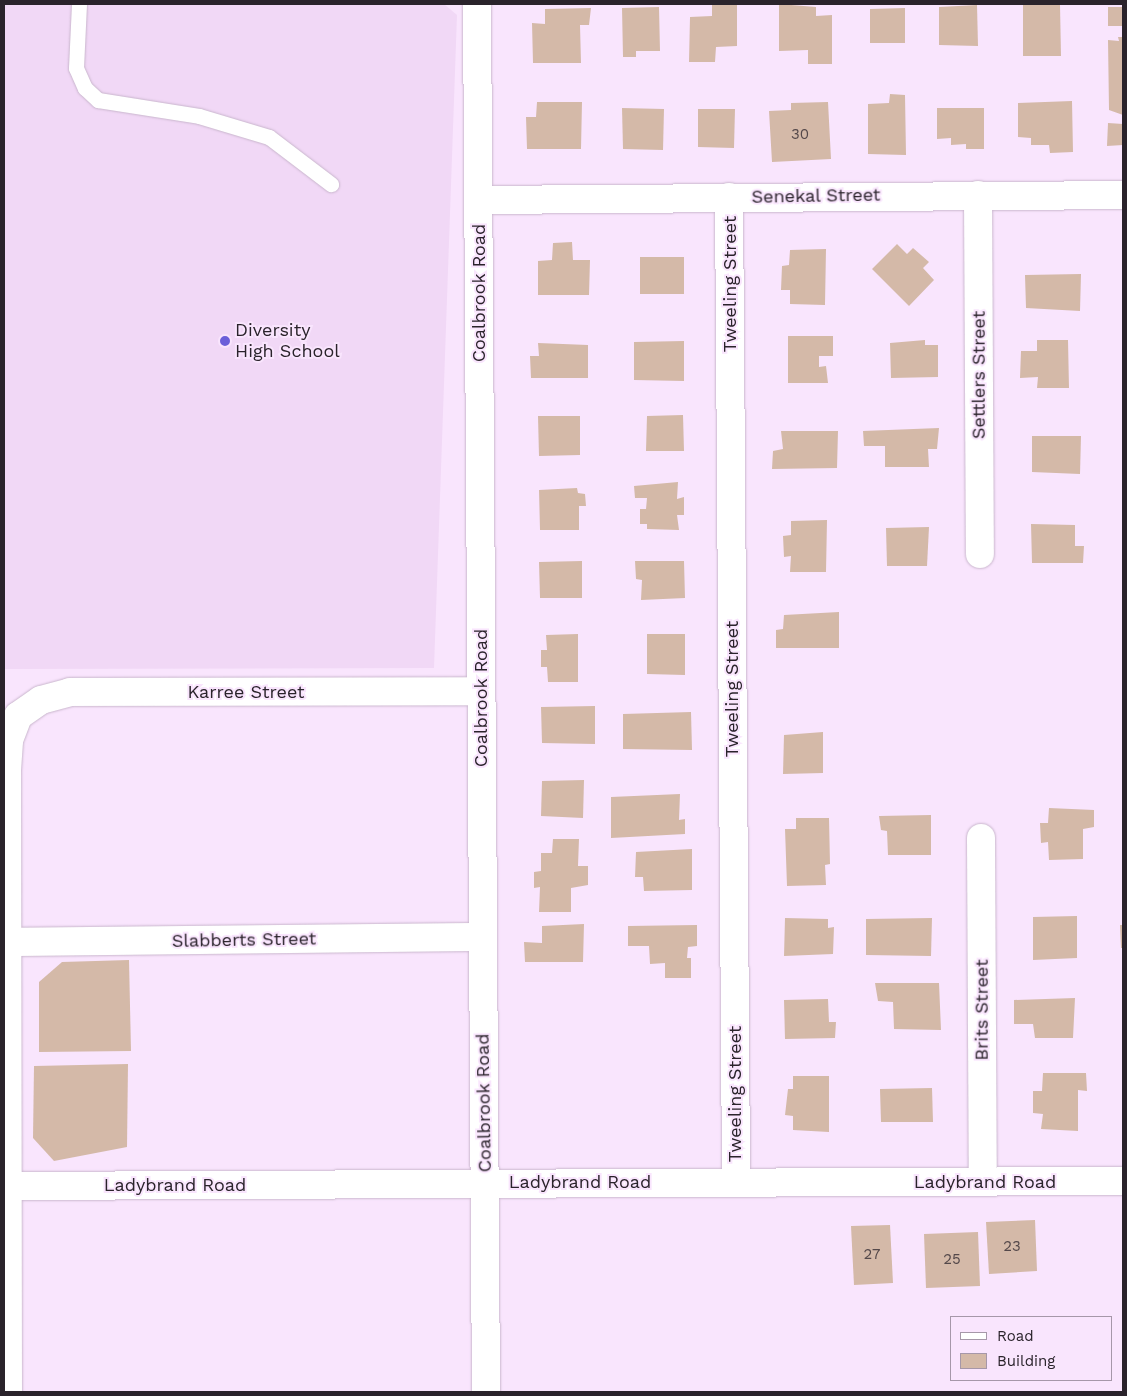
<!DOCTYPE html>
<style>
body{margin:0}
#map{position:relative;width:1127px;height:1396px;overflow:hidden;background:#f9e5fd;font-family:"Work Sans",sans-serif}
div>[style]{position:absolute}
.built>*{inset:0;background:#f1d8f6}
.building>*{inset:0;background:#d4b9a8}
.roads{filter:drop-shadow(0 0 1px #c9b6cd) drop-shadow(0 0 1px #c9b6cd)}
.service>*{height:15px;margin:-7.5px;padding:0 7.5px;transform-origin:7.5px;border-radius:7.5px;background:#fff}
.minor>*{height:28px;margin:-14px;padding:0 14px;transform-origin:14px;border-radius:14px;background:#fff}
.dots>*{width:14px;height:14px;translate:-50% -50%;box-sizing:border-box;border:2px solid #f9e5fd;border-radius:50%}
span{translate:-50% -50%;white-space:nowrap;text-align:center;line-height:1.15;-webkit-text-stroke:4px #f9e5fd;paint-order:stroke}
.number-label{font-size:15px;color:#54484a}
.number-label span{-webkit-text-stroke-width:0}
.street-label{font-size:18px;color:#2a232b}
.poi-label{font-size:18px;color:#2a232b}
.left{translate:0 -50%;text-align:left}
.frame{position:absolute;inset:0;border:5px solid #2a232b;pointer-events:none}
.legend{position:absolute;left:950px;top:1316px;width:162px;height:65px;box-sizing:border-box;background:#f9e5fd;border:1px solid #a697a9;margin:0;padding:6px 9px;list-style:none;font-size:15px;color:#2a232b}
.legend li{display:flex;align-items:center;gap:10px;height:25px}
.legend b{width:25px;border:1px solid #a697a9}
</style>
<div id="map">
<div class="built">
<i style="clip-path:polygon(4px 4px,444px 4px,457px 15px,434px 668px,4px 669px)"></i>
</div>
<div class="building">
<i style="clip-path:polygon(712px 4px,737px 4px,737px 46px,716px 47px,715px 62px,689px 62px,690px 17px,712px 16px)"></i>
<i style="clip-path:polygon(779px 4px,816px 7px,816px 16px,832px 15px,832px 64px,808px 64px,808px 50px,779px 51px)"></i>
<i style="clip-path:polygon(1023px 4px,1060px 5px,1061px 56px,1023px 56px)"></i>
<i style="clip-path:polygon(977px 5px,978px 46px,939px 45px,939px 7px)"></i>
<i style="clip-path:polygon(659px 7px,660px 51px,636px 51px,636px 57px,623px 57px,622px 8px)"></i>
<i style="clip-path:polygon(1108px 7px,1123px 7px,1123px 26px,1108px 26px)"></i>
<i style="clip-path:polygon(591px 8px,589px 25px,580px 25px,581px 63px,533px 63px,532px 23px,545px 24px,545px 9px)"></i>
<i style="clip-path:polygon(905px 8px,905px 43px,870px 43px,870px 9px)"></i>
<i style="clip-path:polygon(1118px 37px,1123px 37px,1123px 115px,1109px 110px,1108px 40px,1119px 41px)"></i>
<i style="clip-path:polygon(890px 94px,905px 95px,906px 155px,868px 154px,868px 104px,889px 103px)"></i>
<i style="clip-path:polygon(1072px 101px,1073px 152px,1050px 153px,1049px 145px,1031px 145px,1031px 138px,1018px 137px,1018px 103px)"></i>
<i style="clip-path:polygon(537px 102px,582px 102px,581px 149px,527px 149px,526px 117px,536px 117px)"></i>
<i style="clip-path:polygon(828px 102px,831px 159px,772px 162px,769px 111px,791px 110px,791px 103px)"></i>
<i style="clip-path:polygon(622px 108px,664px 109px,663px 150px,623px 149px)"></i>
<i style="clip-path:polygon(937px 108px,984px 108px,984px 149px,966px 149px,966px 144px,951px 145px,951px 138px,937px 139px)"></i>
<i style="clip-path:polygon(698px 109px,735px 109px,734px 148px,698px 147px)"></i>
<i style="clip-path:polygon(1108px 123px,1123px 124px,1123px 145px,1107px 146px)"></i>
<i style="clip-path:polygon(572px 242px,573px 260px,590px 260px,589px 295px,538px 295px,538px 261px,552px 260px,553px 243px)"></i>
<i style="clip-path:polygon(897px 244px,907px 254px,913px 248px,929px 262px,923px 268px,934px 280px,909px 306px,872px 269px)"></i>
<i style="clip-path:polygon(826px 249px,825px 305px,790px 304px,790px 290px,781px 290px,782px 266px,789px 265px,790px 250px)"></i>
<i style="clip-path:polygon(640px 257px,684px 257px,684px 294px,640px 294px)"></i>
<i style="clip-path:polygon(1081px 274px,1080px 311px,1026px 308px,1025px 275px)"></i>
<i style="clip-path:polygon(788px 336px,833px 336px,833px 356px,819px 356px,819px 367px,826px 366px,828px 383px,788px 383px)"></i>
<i style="clip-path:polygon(925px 340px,925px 345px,938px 345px,938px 377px,891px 378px,890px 343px)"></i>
<i style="clip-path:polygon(1037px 340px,1068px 340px,1069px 388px,1037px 388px,1038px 377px,1020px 378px,1021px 351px,1037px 351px)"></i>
<i style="clip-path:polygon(684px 341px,684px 381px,634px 380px,634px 342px)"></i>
<i style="clip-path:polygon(538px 343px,588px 345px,588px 378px,531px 378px,530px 356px,539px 356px)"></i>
<i style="clip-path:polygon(683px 415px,684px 451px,646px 451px,647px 416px)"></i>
<i style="clip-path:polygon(538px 416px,580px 416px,580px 455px,539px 456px)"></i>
<i style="clip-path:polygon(939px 428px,937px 449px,928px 449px,929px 467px,885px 467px,885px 446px,864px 446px,863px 431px)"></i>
<i style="clip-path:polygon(781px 431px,838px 431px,837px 468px,772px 469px,773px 451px,783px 449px)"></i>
<i style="clip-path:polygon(1032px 436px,1081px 436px,1080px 474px,1032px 472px)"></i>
<i style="clip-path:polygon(678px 482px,677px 499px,684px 497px,684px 515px,677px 515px,679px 530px,647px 529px,647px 524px,640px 524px,640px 509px,646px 509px,647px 498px,635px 498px,634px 486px)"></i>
<i style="clip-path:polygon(577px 488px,578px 493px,585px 494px,586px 506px,579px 506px,579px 530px,540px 530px,539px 490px)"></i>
<i style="clip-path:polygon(827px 520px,826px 572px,790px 572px,791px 556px,784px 557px,783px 536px,791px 535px,791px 521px)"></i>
<i style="clip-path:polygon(1031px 524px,1075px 525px,1075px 546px,1084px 546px,1083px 563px,1032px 563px)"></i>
<i style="clip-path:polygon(929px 527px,927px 566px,887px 566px,886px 528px)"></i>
<i style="clip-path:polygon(582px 561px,582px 598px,540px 598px,539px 562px)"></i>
<i style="clip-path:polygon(635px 561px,684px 561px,685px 598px,641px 600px,642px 580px,636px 579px)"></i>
<i style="clip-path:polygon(839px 612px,839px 648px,776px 648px,776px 630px,783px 629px,784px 615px)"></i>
<i style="clip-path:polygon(578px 634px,578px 682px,548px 682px,547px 667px,541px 667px,541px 650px,547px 650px,546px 635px)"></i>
<i style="clip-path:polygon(647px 634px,685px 634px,685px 675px,647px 674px)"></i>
<i style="clip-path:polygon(595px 706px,595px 744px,542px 743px,541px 707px)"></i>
<i style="clip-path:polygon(691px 712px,692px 750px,623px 749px,623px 714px)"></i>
<i style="clip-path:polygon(823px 732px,823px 773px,783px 774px,784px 735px)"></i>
<i style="clip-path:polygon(584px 780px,583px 818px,541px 816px,542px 781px)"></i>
<i style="clip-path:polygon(680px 794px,679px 820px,685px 819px,685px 834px,611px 838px,611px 797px)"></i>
<i style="clip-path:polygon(1049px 808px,1094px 810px,1094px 827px,1083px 829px,1083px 859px,1049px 860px,1048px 842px,1041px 843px,1040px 823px,1048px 823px)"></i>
<i style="clip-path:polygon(931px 815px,931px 855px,888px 855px,887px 831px,881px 830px,879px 816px)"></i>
<i style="clip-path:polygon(796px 818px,829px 818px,830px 864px,825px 865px,826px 885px,787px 886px,785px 829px,796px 829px)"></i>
<i style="clip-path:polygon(553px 839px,579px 839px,578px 866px,588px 866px,588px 885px,571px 888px,571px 912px,539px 912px,540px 887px,534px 888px,534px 872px,541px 871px,541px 853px,552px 853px)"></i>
<i style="clip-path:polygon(692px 849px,692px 890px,644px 891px,643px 877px,635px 877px,636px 852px)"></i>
<i style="clip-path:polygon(1077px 916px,1077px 958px,1033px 960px,1033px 917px)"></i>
<i style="clip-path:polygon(785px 918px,828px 919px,828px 928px,834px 927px,833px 954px,784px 956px)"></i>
<i style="clip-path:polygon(932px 918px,931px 956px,866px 955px,866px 919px)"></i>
<i style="clip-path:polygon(584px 924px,583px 962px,525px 962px,524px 942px,542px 943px,542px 926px)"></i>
<i style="clip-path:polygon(697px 925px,697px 946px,688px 947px,687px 958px,691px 958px,691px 978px,665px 978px,665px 963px,650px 964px,649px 946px,628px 946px,628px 926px)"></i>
<i style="clip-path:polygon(1120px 925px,1123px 925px,1123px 948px,1121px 948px)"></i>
<i style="clip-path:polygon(129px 960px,131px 1051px,39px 1052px,39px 982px,62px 962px)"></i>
<i style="clip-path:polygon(875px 983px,939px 983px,941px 1030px,894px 1029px,893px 1002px,878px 1001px)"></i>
<i style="clip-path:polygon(1075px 998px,1073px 1038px,1035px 1038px,1033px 1024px,1014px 1024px,1014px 1000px)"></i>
<i style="clip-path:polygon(828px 999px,829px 1022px,836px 1022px,835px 1038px,785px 1039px,784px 1000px)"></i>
<i style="clip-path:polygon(128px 1064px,127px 1147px,54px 1161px,33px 1138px,34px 1066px)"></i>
<i style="clip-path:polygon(1043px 1073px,1086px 1073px,1087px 1091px,1078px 1090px,1078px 1131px,1041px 1129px,1043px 1114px,1033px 1113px,1033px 1091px,1042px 1091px)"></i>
<i style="clip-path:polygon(793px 1076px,829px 1076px,829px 1132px,793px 1130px,793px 1116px,785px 1115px,788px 1089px,793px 1089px)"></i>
<i style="clip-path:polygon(932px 1088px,933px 1122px,881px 1122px,880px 1089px)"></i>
<i style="clip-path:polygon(1035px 1220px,1037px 1271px,989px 1274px,986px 1222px)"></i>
<i style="clip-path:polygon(890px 1225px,893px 1283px,854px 1285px,851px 1226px)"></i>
<i style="clip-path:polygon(978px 1232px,980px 1286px,926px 1288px,924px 1234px)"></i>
</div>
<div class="roads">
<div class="service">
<i style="left:79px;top:4px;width:64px;rotate:92.7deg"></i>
<i style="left:76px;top:68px;width:22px;rotate:66deg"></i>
<i style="left:85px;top:88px;width:18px;rotate:43deg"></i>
<i style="left:98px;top:100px;width:102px;rotate:9deg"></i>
<i style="left:199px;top:116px;width:73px;rotate:16.7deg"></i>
<i style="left:269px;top:137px;width:78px;rotate:37.2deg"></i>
</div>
<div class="minor">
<i style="left:477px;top:4px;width:1388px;rotate:89.63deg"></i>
<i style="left:978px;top:195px;width:359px;rotate:89.7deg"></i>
<i style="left:729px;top:197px;width:984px;rotate:89.59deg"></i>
<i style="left:479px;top:200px;width:644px;rotate:-0.44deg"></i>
<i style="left:981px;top:838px;width:344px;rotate:89.7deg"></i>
<i style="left:6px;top:942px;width:476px;rotate:-0.6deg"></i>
<i style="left:7px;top:1186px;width:1116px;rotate:-0.26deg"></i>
<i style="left:8px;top:1392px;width:622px;rotate:-90.09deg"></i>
<i style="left:7px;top:770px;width:30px;rotate:-86deg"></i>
<i style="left:9px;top:740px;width:26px;rotate:-69deg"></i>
<i style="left:18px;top:716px;width:28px;rotate:-35deg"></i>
<i style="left:41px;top:700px;width:30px;rotate:-15deg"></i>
<i style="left:70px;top:692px;width:411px;rotate:-0.1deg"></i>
</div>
</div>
<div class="dots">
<i style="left:225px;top:341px;background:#6b5fd9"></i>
</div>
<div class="number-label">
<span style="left:800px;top:135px">30</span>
<span style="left:1012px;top:1247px">23</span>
<span style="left:872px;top:1255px">27</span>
<span style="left:952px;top:1260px">25</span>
</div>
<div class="street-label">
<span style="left:816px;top:196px;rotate:-1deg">Senekal Street</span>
<span style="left:730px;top:284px;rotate:-90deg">Tweeling Street</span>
<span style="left:479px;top:293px;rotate:-90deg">Coalbrook Road</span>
<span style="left:979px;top:375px;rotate:-90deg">Settlers Street</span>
<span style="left:732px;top:689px;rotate:-90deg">Tweeling Street</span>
<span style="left:246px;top:692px">Karree Street</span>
<span style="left:481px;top:698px;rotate:-90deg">Coalbrook Road</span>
<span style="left:244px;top:940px;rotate:-1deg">Slabberts Street</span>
<span style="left:982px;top:1010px;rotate:-90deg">Brits Street</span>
<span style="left:735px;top:1094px;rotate:-90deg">Tweeling Street</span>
<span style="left:484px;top:1103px;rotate:-91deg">Coalbrook Road</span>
<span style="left:580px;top:1182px">Ladybrand Road</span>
<span style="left:985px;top:1182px">Ladybrand Road</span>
<span style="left:175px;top:1185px">Ladybrand Road</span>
</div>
<div class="poi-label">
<span class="left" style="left:235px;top:341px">Diversity<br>High School</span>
</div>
<div class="frame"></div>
<ul class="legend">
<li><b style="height:6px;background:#fff"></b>Road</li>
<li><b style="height:14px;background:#d4b9a8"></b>Building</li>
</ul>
</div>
